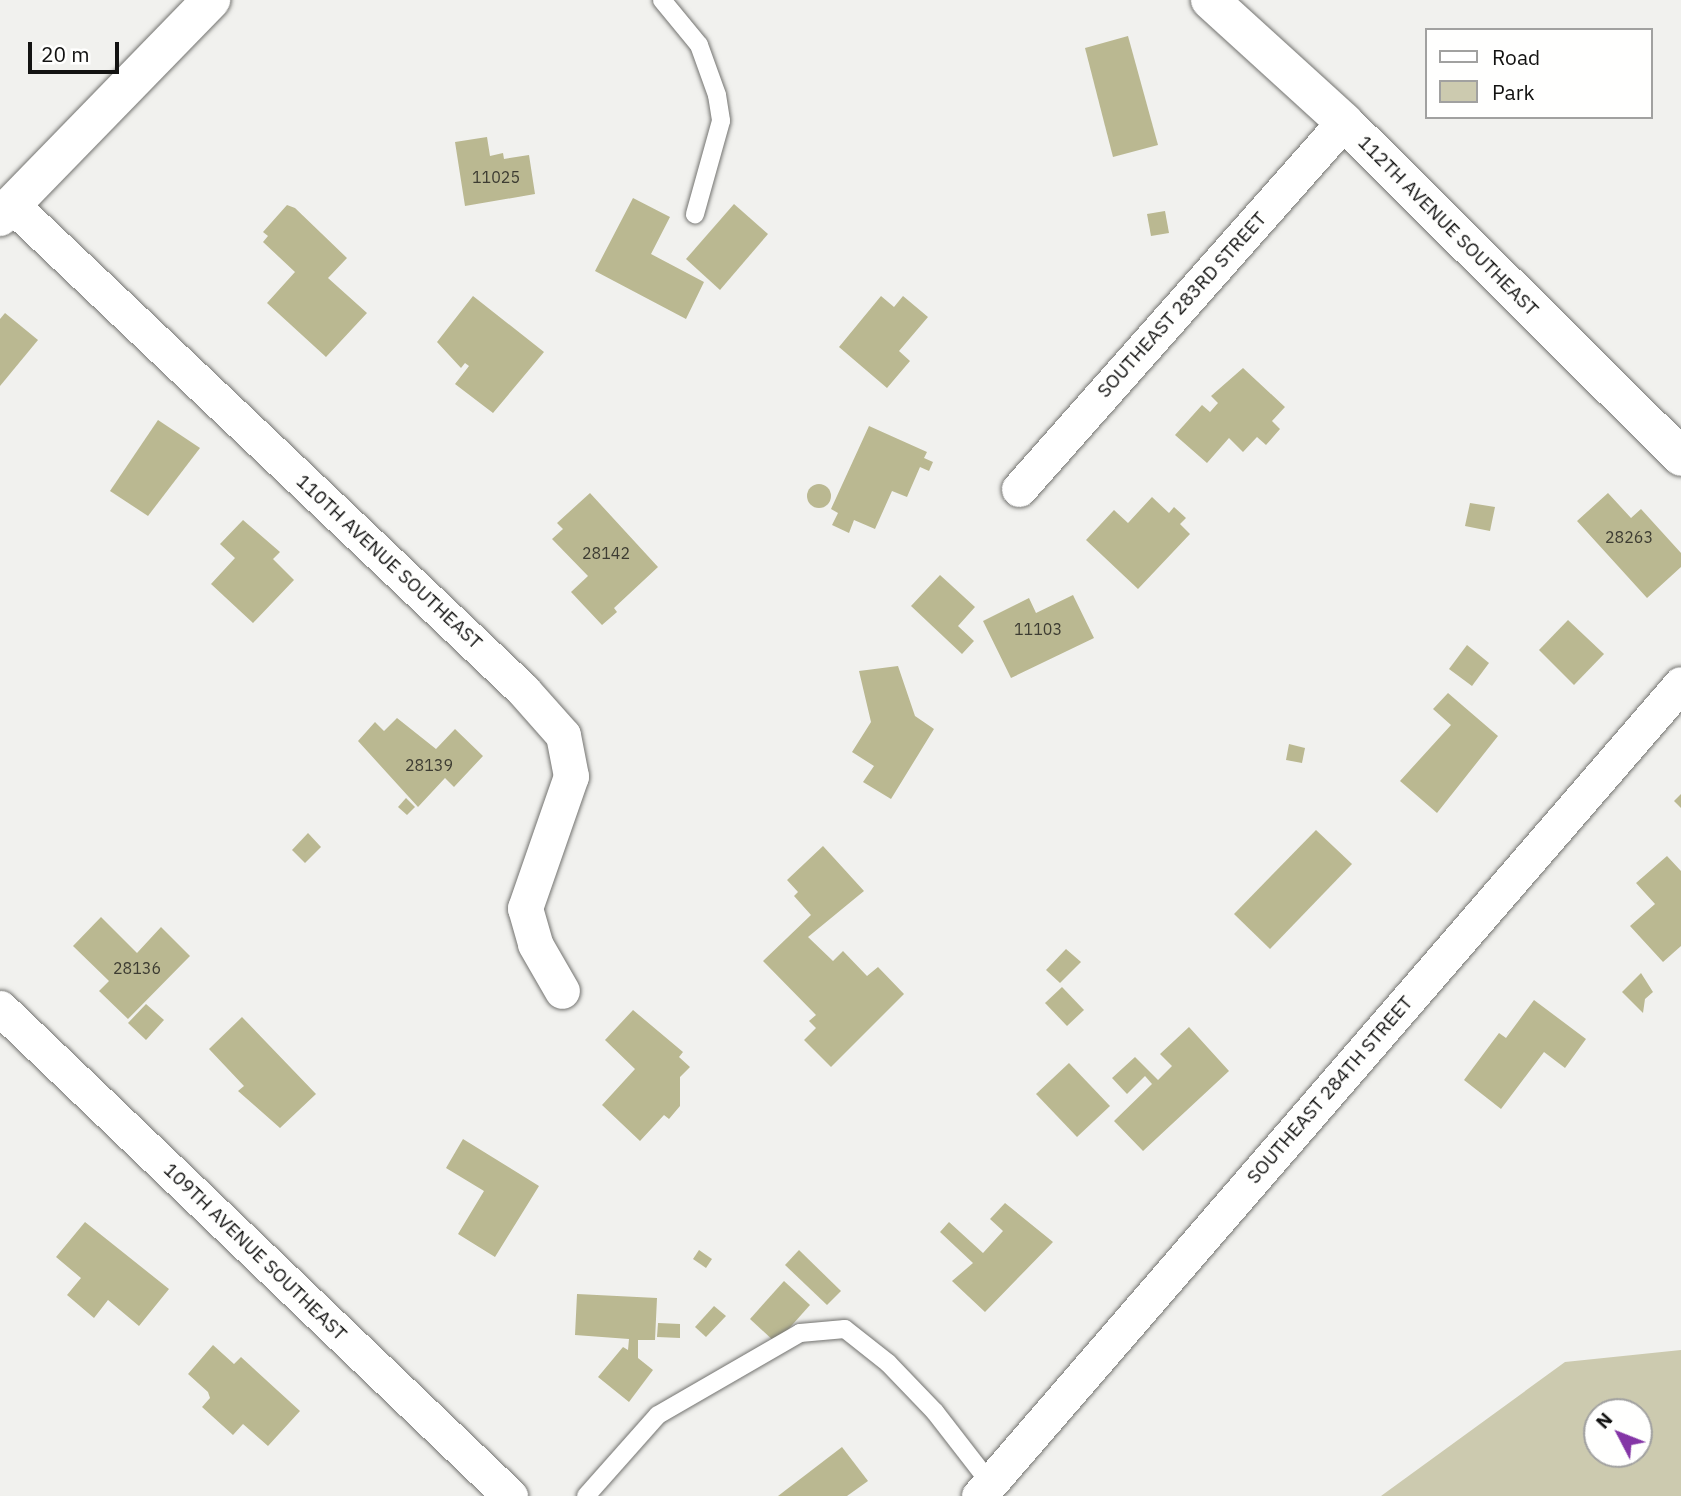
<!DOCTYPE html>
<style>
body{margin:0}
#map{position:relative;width:1681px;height:1496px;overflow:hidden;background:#f1f1ee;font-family:"IBM Plex Sans",sans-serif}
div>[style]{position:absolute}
.green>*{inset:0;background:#cccaaf}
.building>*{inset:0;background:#bab891}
.round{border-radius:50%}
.roads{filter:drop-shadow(0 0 2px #737370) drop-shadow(0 0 2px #737370)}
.service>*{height:18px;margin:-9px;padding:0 9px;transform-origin:9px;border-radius:9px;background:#fff}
.minor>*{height:35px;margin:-17.5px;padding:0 17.5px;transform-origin:17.5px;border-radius:17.5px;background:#fff}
.tertiary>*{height:38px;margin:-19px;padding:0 19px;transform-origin:19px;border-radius:19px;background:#fff}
span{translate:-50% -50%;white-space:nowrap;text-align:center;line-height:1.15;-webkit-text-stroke:7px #fffffe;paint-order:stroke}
.number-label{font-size:16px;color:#3d3c32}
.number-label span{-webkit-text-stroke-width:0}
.street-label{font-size:19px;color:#131312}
.legend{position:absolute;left:1425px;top:28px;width:228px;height:91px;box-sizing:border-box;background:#fffffe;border:2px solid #a1a1a0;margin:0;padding:9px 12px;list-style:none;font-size:21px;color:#131312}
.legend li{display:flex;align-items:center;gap:14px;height:35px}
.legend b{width:35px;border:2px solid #a1a1a0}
.north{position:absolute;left:1583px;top:1398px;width:70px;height:70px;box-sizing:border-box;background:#fffffe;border:2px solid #a1a1a0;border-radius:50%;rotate:312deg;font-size:19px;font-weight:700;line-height:28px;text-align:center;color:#131312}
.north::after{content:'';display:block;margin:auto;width:24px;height:32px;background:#8435a6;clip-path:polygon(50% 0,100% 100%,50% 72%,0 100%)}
.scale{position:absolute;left:28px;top:42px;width:91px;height:32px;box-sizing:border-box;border:4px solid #131312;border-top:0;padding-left:9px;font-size:21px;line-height:24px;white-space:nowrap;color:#131312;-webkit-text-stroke:5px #fffffe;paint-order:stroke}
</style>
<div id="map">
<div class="green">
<i style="clip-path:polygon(evenodd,1681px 1350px,1681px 1496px,1381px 1496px,1565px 1362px,1681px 1350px,1597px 1412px,1639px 1412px,1639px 1454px,1597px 1454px,1597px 1412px)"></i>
</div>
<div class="building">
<i style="clip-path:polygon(1128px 36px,1158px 145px,1113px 157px,1085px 48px)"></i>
<i style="clip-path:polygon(487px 137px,490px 156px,503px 153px,504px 159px,529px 155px,535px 194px,465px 206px,455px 142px)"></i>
<i style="clip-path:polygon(633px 198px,670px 217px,651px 254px,704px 282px,686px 319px,595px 271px)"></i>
<i style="clip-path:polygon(734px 204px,768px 234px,720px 290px,686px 259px)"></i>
<i style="clip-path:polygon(287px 205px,295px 208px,347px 258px,328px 278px,367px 313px,326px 357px,267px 303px,295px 272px,263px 242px,268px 236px,263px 232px)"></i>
<i style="clip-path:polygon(1165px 211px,1169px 233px,1151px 236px,1147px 214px)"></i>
<i style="clip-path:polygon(473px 296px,544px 352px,493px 413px,455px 384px,469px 366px,465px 363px,461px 368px,437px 342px)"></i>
<i style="clip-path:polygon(881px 296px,894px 307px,903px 296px,928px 317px,899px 351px,910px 361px,887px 388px,839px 347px)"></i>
<i style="clip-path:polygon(5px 313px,38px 340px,0 386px,0 319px)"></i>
<i style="clip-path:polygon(1243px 368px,1285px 407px,1272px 421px,1280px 429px,1266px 445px,1257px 437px,1243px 452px,1229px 438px,1207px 463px,1175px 435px,1202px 405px,1210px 412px,1218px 403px,1211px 396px)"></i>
<i style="clip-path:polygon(158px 420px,200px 448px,148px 516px,110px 491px)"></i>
<i style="clip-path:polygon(869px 426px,927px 452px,924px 458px,933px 462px,929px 471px,920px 467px,907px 497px,892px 491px,875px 529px,854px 520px,849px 533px,832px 525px,838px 513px,831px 509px)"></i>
<i class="round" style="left:807px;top:484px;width:24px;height:24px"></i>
<i style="clip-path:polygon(590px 493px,658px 567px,614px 608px,617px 612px,602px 625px,571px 592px,588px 576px,552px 539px,563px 529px,557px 523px)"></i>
<i style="clip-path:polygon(1608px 493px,1631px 518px,1641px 509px,1681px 553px,1681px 567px,1647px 598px,1577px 521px)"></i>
<i style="clip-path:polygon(1152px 497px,1169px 513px,1174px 507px,1186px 518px,1180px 524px,1190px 534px,1138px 589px,1086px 540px,1114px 510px,1128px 523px)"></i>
<i style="clip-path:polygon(1470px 503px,1495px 507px,1490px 531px,1465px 526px)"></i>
<i style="clip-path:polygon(243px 520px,280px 552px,273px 559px,294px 580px,253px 623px,211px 584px,235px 558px,220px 544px)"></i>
<i style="clip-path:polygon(940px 575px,975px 607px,958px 626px,974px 641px,962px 654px,911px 606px)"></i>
<i style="clip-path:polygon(1073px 595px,1094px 638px,1011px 678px,983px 621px,1029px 598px,1036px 613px)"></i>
<i style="clip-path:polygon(1568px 620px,1604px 654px,1574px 685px,1539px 650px)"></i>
<i style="clip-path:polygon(1467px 645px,1489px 663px,1472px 686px,1449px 669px)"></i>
<i style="clip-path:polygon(898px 666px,915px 716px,934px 729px,891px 799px,863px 782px,874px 766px,852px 752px,871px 722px,859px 671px)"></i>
<i style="clip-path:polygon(1448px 693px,1498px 736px,1437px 813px,1400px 781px,1451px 725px,1433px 709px)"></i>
<i style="clip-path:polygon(397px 718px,436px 749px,455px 729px,483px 756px,454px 787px,445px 778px,418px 807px,358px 741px,375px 722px,384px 731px)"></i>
<i style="clip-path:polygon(1289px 744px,1305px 748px,1302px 763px,1286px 760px)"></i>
<i style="clip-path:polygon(1681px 794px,1681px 808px,1674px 801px)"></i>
<i style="clip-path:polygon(406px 798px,415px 807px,407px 815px,398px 807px)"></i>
<i style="clip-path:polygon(1316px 830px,1352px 864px,1270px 949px,1234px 914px)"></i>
<i style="clip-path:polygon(308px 833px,321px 847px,305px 863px,292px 850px)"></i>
<i style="clip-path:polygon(823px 846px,864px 891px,808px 937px,833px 961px,843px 951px,867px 976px,878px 967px,904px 994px,831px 1067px,804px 1040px,816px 1028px,809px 1021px,816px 1015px,763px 961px,811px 915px,794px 896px,798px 892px,787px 880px)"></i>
<i style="clip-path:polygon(1667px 856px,1681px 871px,1681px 946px,1663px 962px,1630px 926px,1655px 904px,1636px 883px)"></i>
<i style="clip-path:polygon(101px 917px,137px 953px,161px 927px,190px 956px,128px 1019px,99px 991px,109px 981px,73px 946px)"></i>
<i style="clip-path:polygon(1066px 949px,1081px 962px,1060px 983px,1046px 970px)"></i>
<i style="clip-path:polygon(1641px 973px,1653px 992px,1645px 999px,1643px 1013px,1622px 992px)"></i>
<i style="clip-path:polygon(1062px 987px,1084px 1010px,1067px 1026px,1045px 1003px)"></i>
<i style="clip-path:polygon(1534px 1000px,1586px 1039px,1565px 1068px,1544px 1052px,1501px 1109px,1464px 1080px,1499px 1033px,1506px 1038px)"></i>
<i style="clip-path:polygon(146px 1004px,164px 1020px,146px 1040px,128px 1023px)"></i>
<i style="clip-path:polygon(633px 1010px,683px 1052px,679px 1057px,690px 1067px,680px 1077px,680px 1106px,669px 1119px,664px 1115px,640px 1141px,602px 1105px,635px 1069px,605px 1040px)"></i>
<i style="clip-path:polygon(242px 1017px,316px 1094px,280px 1128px,238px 1091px,244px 1086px,209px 1049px)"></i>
<i style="clip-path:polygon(1189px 1027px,1229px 1071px,1143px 1151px,1114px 1121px,1152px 1084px,1145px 1076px,1127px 1094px,1112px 1078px,1135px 1057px,1158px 1080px,1172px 1066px,1160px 1054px)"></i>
<i style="clip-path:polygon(1069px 1063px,1110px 1106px,1077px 1137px,1036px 1094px)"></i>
<i style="clip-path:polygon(463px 1139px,539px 1186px,495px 1257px,458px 1234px,484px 1191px,446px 1168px)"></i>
<i style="clip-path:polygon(1005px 1203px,1053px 1242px,985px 1312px,952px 1281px,973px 1263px,940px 1232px,949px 1222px,983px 1253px,1003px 1231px,990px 1219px)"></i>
<i style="clip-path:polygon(85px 1222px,169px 1289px,139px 1326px,108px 1300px,94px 1318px,67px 1295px,81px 1278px,56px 1257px)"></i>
<i style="clip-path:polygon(699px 1250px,712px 1259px,706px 1268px,693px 1259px)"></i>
<i style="clip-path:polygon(799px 1250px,841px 1291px,827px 1305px,785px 1265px)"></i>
<i style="clip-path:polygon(784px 1281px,810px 1305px,776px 1343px,750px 1319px)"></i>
<i style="clip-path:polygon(577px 1294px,657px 1298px,655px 1340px,638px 1340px,638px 1358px,653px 1370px,629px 1402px,598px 1377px,623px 1347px,628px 1350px,629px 1339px,575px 1335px)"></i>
<i style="clip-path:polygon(714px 1306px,726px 1316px,706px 1337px,695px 1327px)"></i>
<i style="clip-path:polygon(658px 1323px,680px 1324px,680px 1338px,657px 1337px)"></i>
<i style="clip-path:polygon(213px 1345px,234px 1364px,241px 1357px,300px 1411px,268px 1446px,243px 1424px,233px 1435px,202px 1407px,210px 1398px,208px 1392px,188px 1374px)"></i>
<i style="clip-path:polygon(842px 1447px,868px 1481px,847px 1496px,778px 1496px)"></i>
</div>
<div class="roads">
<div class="service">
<i style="left:662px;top:0;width:58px;rotate:50.6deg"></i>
<i style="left:699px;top:45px;width:53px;rotate:70.2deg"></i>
<i style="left:717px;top:95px;width:26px;rotate:81deg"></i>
<i style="left:721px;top:121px;width:97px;rotate:105.6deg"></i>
<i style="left:586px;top:1496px;width:108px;rotate:-48.4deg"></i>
<i style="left:658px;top:1415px;width:164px;rotate:-30deg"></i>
<i style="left:800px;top:1333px;width:45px;rotate:-5.1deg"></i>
<i style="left:845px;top:1329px;width:55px;rotate:38.3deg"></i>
<i style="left:888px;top:1363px;width:68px;rotate:46.2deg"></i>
<i style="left:935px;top:1412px;width:90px;rotate:52.2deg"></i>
</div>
<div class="minor">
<i style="left:12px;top:205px;width:705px;rotate:43.5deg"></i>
<i style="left:523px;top:690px;width:60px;rotate:48.4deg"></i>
<i style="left:563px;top:735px;width:42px;rotate:79deg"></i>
<i style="left:571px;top:776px;width:140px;rotate:109.2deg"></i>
<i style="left:525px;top:908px;width:37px;rotate:74deg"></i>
<i style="left:535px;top:944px;width:54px;rotate:60.1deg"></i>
<i style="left:1019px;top:489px;width:490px;rotate:-48.5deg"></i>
<i style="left:0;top:1008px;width:706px;rotate:43.74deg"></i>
<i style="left:979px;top:1496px;width:1073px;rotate:-49.16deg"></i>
</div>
<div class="tertiary">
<i style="left:1210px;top:0;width:181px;rotate:42.3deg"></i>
<i style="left:1344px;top:122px;width:475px;rotate:44.8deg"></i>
<i style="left:0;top:217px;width:303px;rotate:-45.8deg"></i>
</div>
</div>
<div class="number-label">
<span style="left:496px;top:177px">11025</span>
<span style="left:1629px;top:537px">28263</span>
<span style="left:606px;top:553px">28142</span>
<span style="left:1038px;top:629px">11103</span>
<span style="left:429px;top:765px">28139</span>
<span style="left:137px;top:968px">28136</span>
</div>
<div class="street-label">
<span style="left:1448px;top:226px;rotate:45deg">112TH AVENUE SOUTHEAST</span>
<span style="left:1182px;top:305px;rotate:-48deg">SOUTHEAST 283RD STREET</span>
<span style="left:389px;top:562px;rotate:43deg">110TH AVENUE SOUTHEAST</span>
<span style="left:1330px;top:1090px;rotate:-49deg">SOUTHEAST 284TH STREET</span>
<span style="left:255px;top:1252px;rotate:44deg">109TH AVENUE SOUTHEAST</span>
</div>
<ul class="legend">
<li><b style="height:9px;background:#fff"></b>Road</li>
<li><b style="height:19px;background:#cccaaf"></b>Park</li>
</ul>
<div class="north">N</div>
<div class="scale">20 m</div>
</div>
